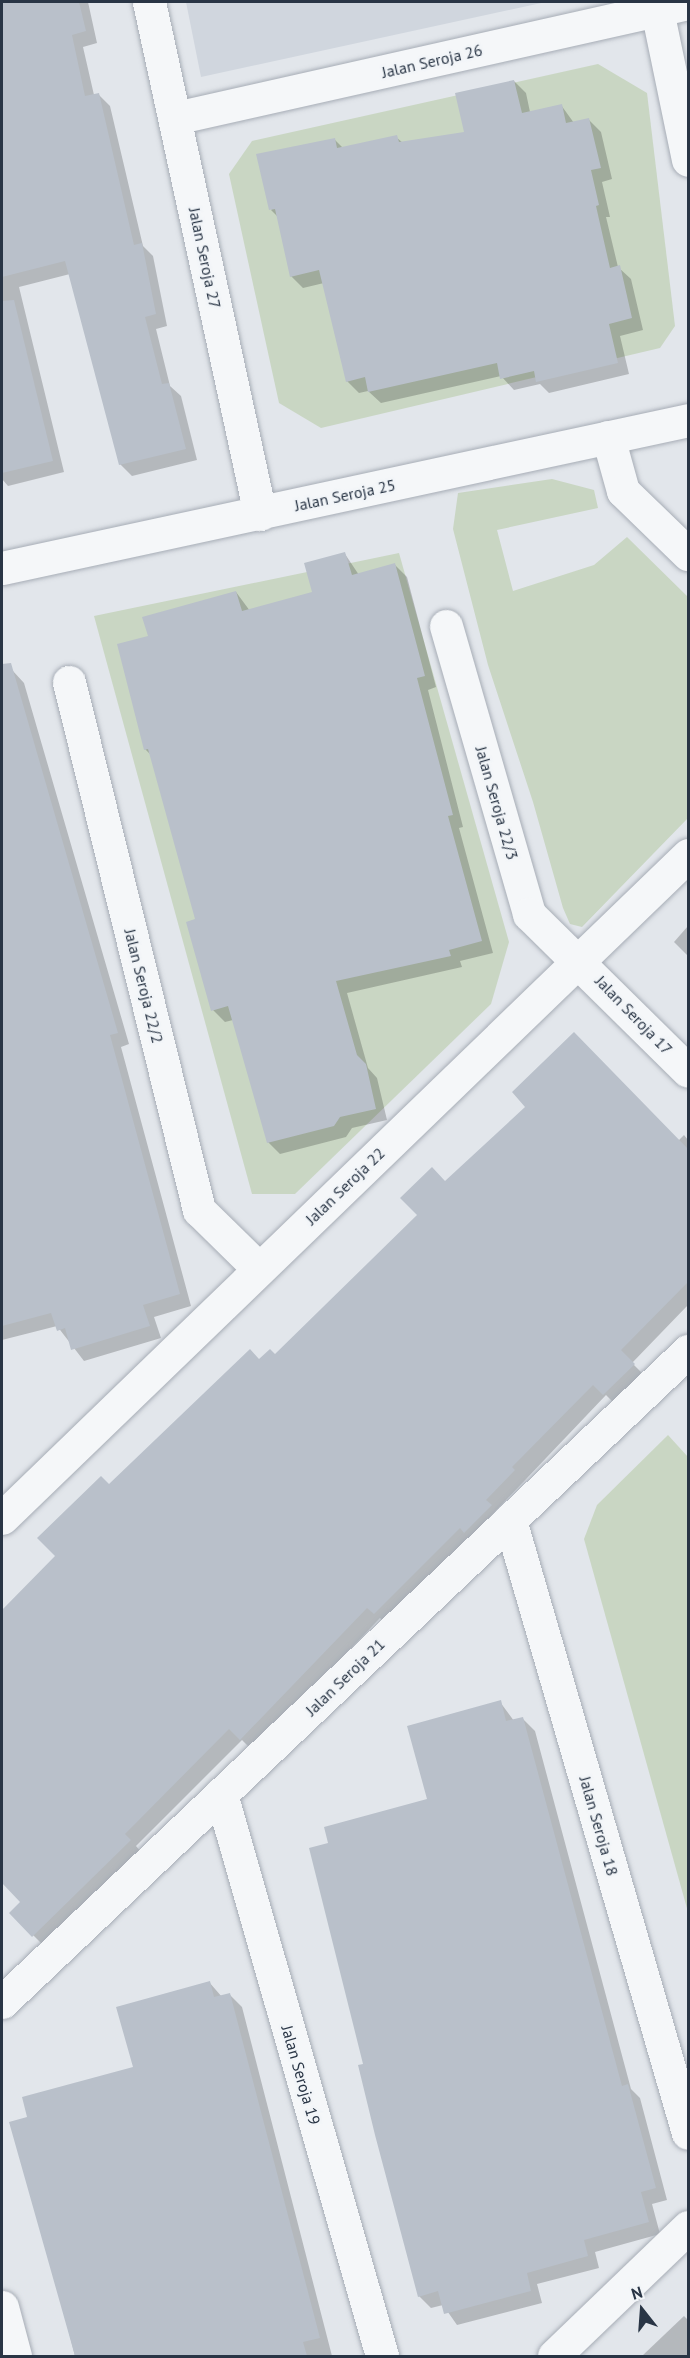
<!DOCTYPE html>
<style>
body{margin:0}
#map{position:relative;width:690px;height:2358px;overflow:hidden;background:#e2e6eb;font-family:"PT Sans",sans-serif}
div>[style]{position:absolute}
.built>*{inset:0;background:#d0d6de}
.green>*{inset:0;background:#c9d6c3}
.shadow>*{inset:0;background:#0003}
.building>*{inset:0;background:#b9c0ca}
.roads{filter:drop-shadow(0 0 2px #a7adb6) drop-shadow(0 0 2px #a7adb6)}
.minor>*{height:33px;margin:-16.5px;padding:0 16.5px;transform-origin:16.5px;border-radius:16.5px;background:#f5f7f9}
span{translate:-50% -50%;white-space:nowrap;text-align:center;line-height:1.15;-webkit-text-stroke:5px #f2f5f8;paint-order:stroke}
.street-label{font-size:16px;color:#293545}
.frame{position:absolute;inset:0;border:3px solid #293545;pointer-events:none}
.north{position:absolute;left:612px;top:2280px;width:60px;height:60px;-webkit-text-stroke:4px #f2f5f8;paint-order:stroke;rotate:343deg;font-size:16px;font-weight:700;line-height:24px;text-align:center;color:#293545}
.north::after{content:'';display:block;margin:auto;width:21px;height:27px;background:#293545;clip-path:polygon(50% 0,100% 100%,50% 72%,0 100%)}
</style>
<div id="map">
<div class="built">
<i style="clip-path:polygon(186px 2px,546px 2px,201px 77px)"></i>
</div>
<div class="green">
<i style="clip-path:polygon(598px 64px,647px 93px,675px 326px,660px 348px,321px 428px,279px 403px,229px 174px,252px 141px)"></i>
<i style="clip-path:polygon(552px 479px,594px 490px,598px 508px,497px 530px,513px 591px,594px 565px,627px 537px,688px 597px,688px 818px,582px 927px,570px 924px,563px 908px,533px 802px,488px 665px,453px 529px,458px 493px)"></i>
<i style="clip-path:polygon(399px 553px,509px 942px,491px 1004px,295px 1194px,252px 1194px,94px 616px)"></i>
<i style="clip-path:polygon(668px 1435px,688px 1457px,688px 1912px,584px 1539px,597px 1505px)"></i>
</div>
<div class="shadow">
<i style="clip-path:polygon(2px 2px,88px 2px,97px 43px,83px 47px,94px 95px,98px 94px,110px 106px,143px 246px,153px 256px,167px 326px,156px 329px,170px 386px,181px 396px,197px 460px,132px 476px,120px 464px,70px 274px,19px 287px,64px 472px,8px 486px,2px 479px)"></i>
<i style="clip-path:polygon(514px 81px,526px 93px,530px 112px,561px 105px,574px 123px,589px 120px,601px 132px,612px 179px,602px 182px,610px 217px,606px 217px,618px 267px,631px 279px,643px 330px,620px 336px,629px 374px,549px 393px,540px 384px,514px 390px,501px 376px,381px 403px,368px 391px,359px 393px,347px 381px,324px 283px,303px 288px,291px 276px,279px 218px,271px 210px,335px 140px,343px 148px,396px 137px,403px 143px,466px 134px)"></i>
<i style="clip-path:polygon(345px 554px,359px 575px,395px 565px,407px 577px,436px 687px,428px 690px,463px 827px,459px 828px,493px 953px,460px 961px,462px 967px,347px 993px,368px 1068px,377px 1078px,387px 1120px,352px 1128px,346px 1137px,280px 1154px,268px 1142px,233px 1020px,225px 1022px,213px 1010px,197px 920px,151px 755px,145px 749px,149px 637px,236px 592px,250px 611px,314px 593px)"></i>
<i style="clip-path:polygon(13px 671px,24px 683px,129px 1044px,121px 1047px,191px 1306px,154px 1317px,161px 1338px,84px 1361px,57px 1326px,2px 1340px,2px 674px)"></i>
<i style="clip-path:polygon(688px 926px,688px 956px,674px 942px)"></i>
<i style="clip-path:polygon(684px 1135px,688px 1140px,688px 1305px,632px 1363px,646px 1377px,616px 1405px,606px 1395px,387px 1625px,380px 1618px,253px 1751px,242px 1740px,136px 1846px,142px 1853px,45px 1947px,11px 1913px,22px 1902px,2px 1881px,2px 1790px,13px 1779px,2px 1768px,2px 1612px,57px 1556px,109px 1486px,259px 1361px,276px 1356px,419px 1215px,446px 1183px,678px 1141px)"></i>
<i style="clip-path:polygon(500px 1702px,514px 1721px,523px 1719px,535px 1731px,631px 2089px,640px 2098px,667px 2200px,652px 2204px,660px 2234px,595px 2252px,599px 2268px,537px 2284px,542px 2303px,457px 2325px,443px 2305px,431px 2308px,419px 2296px,364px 2065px,330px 1844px,429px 1800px)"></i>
<i style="clip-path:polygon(209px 1982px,222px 1997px,230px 1995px,242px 2007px,332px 2356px,75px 2356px,54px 2273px,29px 2118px,135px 2068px)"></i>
<i style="clip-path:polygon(684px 2316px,688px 2320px,688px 2356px,642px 2356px)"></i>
</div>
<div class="building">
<i style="clip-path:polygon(2px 2px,79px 2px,86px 31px,72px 35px,85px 96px,99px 93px,134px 245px,142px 243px,156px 314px,145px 317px,162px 384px,169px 383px,186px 449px,119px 465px,65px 261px,2px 277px)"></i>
<i style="clip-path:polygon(514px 80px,522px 113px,562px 104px,566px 123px,589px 118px,601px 168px,591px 170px,599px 205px,596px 206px,610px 268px,620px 265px,632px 318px,609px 324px,618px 363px,536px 382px,534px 371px,500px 379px,497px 363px,368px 392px,365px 377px,346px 382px,319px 270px,290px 277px,275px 209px,269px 210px,256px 154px,335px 138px,337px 148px,397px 135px,399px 142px,464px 132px,455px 93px)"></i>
<i style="clip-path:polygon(14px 300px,53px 461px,2px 473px,2px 301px)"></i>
<i style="clip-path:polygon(345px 552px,352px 575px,395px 563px,425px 676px,417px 678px,453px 815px,448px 816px,482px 941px,449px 950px,451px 956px,336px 981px,357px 1055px,366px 1064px,376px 1109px,340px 1117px,334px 1126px,267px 1143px,228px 1006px,211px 1011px,186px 922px,195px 919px,148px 749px,144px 750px,117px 644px,148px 636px,142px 617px,236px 591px,242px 611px,312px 592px,304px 563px)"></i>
<i style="clip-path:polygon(11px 663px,118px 1033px,110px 1035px,180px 1294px,143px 1305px,150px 1326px,71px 1350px,65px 1328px,57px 1331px,51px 1313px,2px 1326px,2px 664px)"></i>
<i style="clip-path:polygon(574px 1032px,688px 1149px,688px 1282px,621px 1350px,635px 1364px,603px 1395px,593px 1385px,512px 1467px,515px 1470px,486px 1500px,492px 1505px,464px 1533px,460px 1528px,374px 1614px,367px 1608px,240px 1740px,229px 1729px,125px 1834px,131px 1840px,32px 1937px,9px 1913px,20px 1902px,2px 1883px,2px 1610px,55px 1556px,37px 1538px,101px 1476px,109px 1484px,250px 1349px,259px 1359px,270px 1349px,275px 1354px,417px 1215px,400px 1198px,432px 1167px,445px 1181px,525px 1107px,512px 1092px)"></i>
<i style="clip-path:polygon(501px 1700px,506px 1721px,523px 1717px,622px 2086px,628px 2084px,656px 2188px,641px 2192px,649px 2222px,584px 2240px,588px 2256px,527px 2273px,531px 2291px,444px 2314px,438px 2291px,418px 2297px,375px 2135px,358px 2065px,363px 2064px,309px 1848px,328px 1843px,324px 1827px,427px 1799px,407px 1726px)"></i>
<i style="clip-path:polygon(210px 1981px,214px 1997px,230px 1993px,320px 2338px,303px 2342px,307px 2356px,75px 2356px,9px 2122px,27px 2117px,22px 2097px,133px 2067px,116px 2007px)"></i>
</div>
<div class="roads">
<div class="minor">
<i style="left:149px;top:2px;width:524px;rotate:77.77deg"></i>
<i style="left:657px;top:10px;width:153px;rotate:78.3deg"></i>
<i style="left:175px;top:118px;width:526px;rotate:-12.64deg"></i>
<i style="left:608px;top:437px;width:56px;rotate:74.5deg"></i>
<i style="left:623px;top:491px;width:91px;rotate:44.1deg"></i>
<i style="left:2px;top:568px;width:702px;rotate:-12.17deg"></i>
<i style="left:446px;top:626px;width:300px;rotate:73.9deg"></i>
<i style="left:529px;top:914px;width:223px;rotate:44.6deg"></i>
<i style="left:69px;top:682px;width:544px;rotate:76.17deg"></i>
<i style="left:199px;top:1210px;width:84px;rotate:44.5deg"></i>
<i style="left:2px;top:1518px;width:954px;rotate:-44.02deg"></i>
<i style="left:510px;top:1520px;width:638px;rotate:73.81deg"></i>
<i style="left:221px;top:1794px;width:585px;rotate:74.01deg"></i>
<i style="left:2px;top:2002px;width:946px;rotate:-43.5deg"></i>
<i style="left:2px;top:2307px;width:51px;rotate:75.1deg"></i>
<i style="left:554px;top:2356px;width:186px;rotate:-43.9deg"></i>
</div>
</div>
<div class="street-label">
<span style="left:432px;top:61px;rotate:-13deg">Jalan Seroja 26</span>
<span style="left:205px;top:258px;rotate:78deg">Jalan Seroja 27</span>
<span style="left:345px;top:495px;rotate:-12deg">Jalan Seroja 25</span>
<span style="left:497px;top:803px;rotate:74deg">Jalan Seroja 22/3</span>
<span style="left:144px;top:986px;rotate:76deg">Jalan Seroja 22/2</span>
<span style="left:634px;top:1015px;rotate:46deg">Jalan Seroja 17</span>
<span style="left:345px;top:1186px;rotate:-44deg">Jalan Seroja 22</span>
<span style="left:345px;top:1677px;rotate:-44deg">Jalan Seroja 21</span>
<span style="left:599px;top:1826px;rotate:74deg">Jalan Seroja 18</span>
<span style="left:301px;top:2075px;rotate:74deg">Jalan Seroja 19</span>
</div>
<div class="frame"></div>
<div class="north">N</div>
</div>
